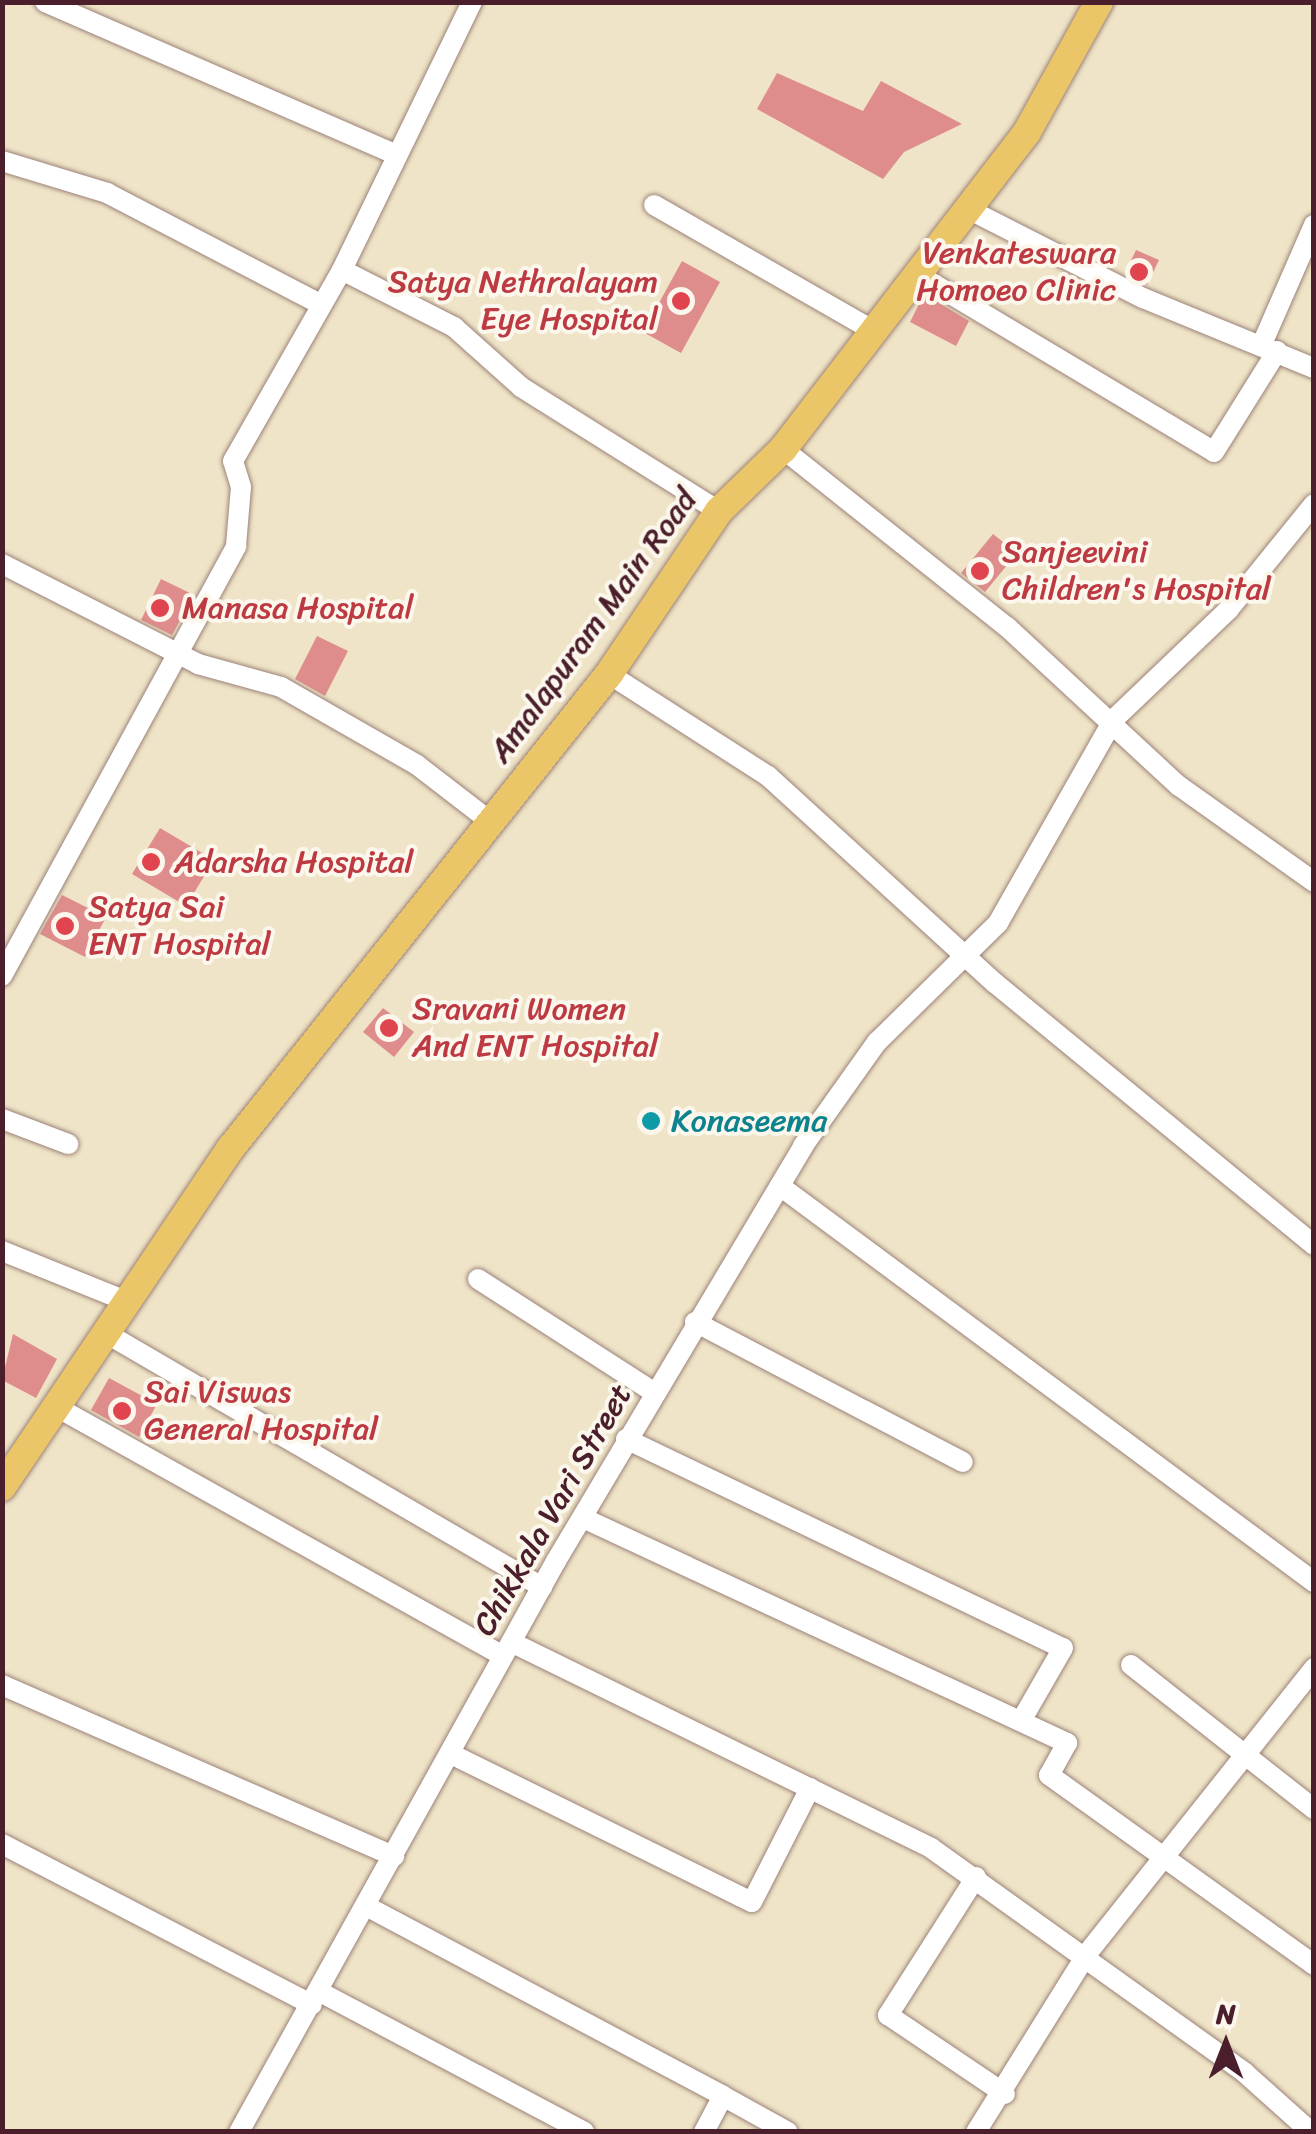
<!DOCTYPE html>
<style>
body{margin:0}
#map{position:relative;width:1316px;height:2134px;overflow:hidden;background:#efe4c7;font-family:Sriracha,sans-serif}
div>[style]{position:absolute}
.building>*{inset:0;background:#de8d8c}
.roads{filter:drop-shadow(0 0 2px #9c8279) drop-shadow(0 0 2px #9c8279)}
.minor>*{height:20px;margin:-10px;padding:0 10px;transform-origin:10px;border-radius:10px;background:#fff}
.highway>*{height:28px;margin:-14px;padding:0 14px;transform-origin:14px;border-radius:14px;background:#ebc669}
.dots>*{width:28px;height:28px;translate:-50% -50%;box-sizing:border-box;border:5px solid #fbf7ec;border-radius:50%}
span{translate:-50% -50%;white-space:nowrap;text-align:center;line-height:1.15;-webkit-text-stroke:8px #fbf7ec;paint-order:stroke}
.health-label{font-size:32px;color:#be3a42}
.right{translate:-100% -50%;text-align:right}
.left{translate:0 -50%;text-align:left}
.street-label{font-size:32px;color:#4a1f2b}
.culture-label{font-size:32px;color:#0d838f}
.frame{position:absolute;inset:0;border:5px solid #4a1f2b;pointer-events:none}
.north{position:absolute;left:1176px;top:1994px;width:100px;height:100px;-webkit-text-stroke:8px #fbf7ec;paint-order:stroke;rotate:0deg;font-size:28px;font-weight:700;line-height:40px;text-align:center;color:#4a1f2b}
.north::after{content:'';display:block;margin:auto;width:35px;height:45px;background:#4a1f2b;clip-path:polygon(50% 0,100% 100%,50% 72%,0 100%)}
</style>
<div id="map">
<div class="building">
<i style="clip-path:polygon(777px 73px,863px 111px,881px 81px,962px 124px,904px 152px,883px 179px,757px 109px)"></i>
<i style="clip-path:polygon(1136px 250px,1159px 260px,1147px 285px,1125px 273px)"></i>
<i style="clip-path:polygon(682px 261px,720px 282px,681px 353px,643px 332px)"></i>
<i style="clip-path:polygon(924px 294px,969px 321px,956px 346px,910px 322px)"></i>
<i style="clip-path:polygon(993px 534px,1017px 553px,985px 592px,961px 573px)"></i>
<i style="clip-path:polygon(161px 579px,194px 595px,172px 635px,141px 620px)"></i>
<i style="clip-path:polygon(317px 636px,348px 651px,325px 696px,295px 679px)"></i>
<i style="clip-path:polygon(160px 828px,214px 860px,186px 906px,132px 874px)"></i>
<i style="clip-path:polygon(62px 895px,106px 917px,85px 957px,40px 934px)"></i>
<i style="clip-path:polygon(383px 1008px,414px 1032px,394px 1057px,363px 1032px)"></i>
<i style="clip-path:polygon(13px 1334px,57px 1359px,36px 1398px,2px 1380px)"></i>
<i style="clip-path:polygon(109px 1378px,157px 1404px,139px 1437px,91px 1410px)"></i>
</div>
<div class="roads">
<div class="minor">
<i style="left:45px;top:2px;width:381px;rotate:23.5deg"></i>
<i style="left:472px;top:2px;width:298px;rotate:115.9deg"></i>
<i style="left:342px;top:270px;width:126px;rotate:27deg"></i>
<i style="left:454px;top:327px;width:90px;rotate:41.8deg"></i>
<i style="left:521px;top:387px;width:234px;rotate:32.1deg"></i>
<i style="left:2px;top:161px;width:110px;rotate:16.9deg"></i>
<i style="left:107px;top:193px;width:238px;rotate:27.5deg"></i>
<i style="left:654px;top:205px;width:254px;rotate:29.8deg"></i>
<i style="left:968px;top:209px;width:196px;rotate:27deg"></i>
<i style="left:1143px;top:298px;width:185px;rotate:22.3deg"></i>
<i style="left:917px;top:274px;width:346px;rotate:30.9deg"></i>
<i style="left:1214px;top:452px;width:119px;rotate:-58deg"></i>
<i style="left:1262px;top:344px;width:130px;rotate:-66.4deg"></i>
<i style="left:783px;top:449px;width:286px;rotate:38.5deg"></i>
<i style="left:1007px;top:627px;width:234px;rotate:42.8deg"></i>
<i style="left:1179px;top:786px;width:166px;rotate:35.4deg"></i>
<i style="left:2px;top:564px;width:220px;rotate:27deg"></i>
<i style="left:198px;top:664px;width:86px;rotate:15.5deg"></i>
<i style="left:281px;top:687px;width:157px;rotate:29.8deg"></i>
<i style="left:417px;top:765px;width:93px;rotate:37.6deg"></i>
<i style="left:609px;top:674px;width:189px;rotate:32.7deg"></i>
<i style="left:768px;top:776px;width:307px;rotate:42.4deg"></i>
<i style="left:995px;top:983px;width:413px;rotate:39.4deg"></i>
<i style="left:2px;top:976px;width:490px;rotate:-61.4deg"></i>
<i style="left:236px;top:546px;width:59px;rotate:-85.2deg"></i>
<i style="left:241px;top:487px;width:27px;rotate:-107deg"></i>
<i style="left:233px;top:461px;width:220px;rotate:-60.3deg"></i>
<i style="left:2px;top:1119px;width:71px;rotate:20.7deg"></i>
<i style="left:780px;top:1186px;width:665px;rotate:36.56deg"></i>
<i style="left:2px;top:1251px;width:131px;rotate:22deg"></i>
<i style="left:478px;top:1279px;width:211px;rotate:32.8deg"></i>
<i style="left:695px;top:1322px;width:302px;rotate:27.6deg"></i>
<i style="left:104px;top:1332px;width:507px;rotate:30.21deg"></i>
<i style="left:53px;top:1405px;width:515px;rotate:29.15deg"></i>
<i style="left:626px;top:1439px;width:484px;rotate:25.6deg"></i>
<i style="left:1063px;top:1648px;width:84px;rotate:119.9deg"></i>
<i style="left:583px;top:1518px;width:534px;rotate:24.93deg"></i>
<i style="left:1067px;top:1743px;width:37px;rotate:119deg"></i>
<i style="left:1049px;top:1775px;width:326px;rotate:35.6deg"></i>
<i style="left:513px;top:1643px;width:466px;rotate:26.1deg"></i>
<i style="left:931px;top:1848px;width:386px;rotate:35.6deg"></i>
<i style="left:1245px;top:2073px;width:89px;rotate:41.8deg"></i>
<i style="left:1131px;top:1665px;width:233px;rotate:38.2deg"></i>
<i style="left:2px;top:1685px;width:428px;rotate:23.6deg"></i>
<i style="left:451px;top:1754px;width:335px;rotate:26.2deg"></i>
<i style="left:752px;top:1902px;width:128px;rotate:-63deg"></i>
<i style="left:2px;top:1844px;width:349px;rotate:27.4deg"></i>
<i style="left:976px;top:1877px;width:164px;rotate:122.5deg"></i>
<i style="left:888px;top:2015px;width:141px;rotate:34deg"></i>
<i style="left:366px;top:1906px;width:404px;rotate:28deg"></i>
<i style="left:320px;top:1992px;width:299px;rotate:27.9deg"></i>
<i style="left:239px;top:2132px;width:653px;rotate:-60.96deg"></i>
<i style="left:556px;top:1561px;width:483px;rotate:-59.2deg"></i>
<i style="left:803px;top:1146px;width:128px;rotate:-54.6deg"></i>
<i style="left:877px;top:1042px;width:170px;rotate:-44.5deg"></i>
<i style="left:998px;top:923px;width:235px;rotate:-60.4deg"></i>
<i style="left:1114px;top:719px;width:159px;rotate:-43.7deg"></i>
<i style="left:1229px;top:609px;width:135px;rotate:-51deg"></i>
<i style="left:704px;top:2132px;width:41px;rotate:-62.2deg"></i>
<i style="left:723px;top:2096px;width:74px;rotate:29deg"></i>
<i style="left:976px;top:2132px;width:208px;rotate:-58.1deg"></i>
<i style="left:1086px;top:1955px;width:367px;rotate:-51.5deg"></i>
</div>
<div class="highway">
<i style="left:2px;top:1487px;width:409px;rotate:-56deg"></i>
<i style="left:231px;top:1148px;width:606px;rotate:-51.43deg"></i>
<i style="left:609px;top:674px;width:197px;rotate:-56deg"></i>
<i style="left:719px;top:511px;width:89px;rotate:-44.1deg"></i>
<i style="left:783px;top:449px;width:400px;rotate:-52.4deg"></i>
<i style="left:1027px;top:132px;width:149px;rotate:-61deg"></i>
</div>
</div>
<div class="dots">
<i style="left:1139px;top:272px;background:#e0444e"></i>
<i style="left:681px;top:301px;background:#e0444e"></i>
<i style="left:980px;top:571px;background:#e0444e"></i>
<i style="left:160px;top:608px;background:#e0444e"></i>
<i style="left:151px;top:862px;background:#e0444e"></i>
<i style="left:65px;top:926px;background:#e0444e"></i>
<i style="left:389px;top:1028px;background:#e0444e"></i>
<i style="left:651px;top:1121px;background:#0f9aa8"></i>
<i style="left:122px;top:1411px;background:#e0444e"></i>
</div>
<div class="health-label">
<span class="right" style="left:1116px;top:272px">Venkateswara<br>Homoeo Clinic</span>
<span class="right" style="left:658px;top:301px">Satya Nethralayam<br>Eye Hospital</span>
<span class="left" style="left:1002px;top:571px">Sanjeevini<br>Children's Hospital</span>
<span class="left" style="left:182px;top:608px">Manasa Hospital</span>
<span class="left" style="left:174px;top:862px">Adarsha Hospital</span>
<span class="left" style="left:88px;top:926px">Satya Sai<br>ENT Hospital</span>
<span class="left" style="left:412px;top:1028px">Sravani Women<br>And ENT Hospital</span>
<span class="left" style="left:144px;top:1411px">Sai Viswas<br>General Hospital</span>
</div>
<div class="street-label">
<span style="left:593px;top:626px;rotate:-54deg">Amalapuram Main Road</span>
<span style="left:553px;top:1510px;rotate:-60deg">Chikkala Vari Street</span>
</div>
<div class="culture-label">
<span class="left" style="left:671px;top:1121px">Konaseema</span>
</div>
<div class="frame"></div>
<div class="north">N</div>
</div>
